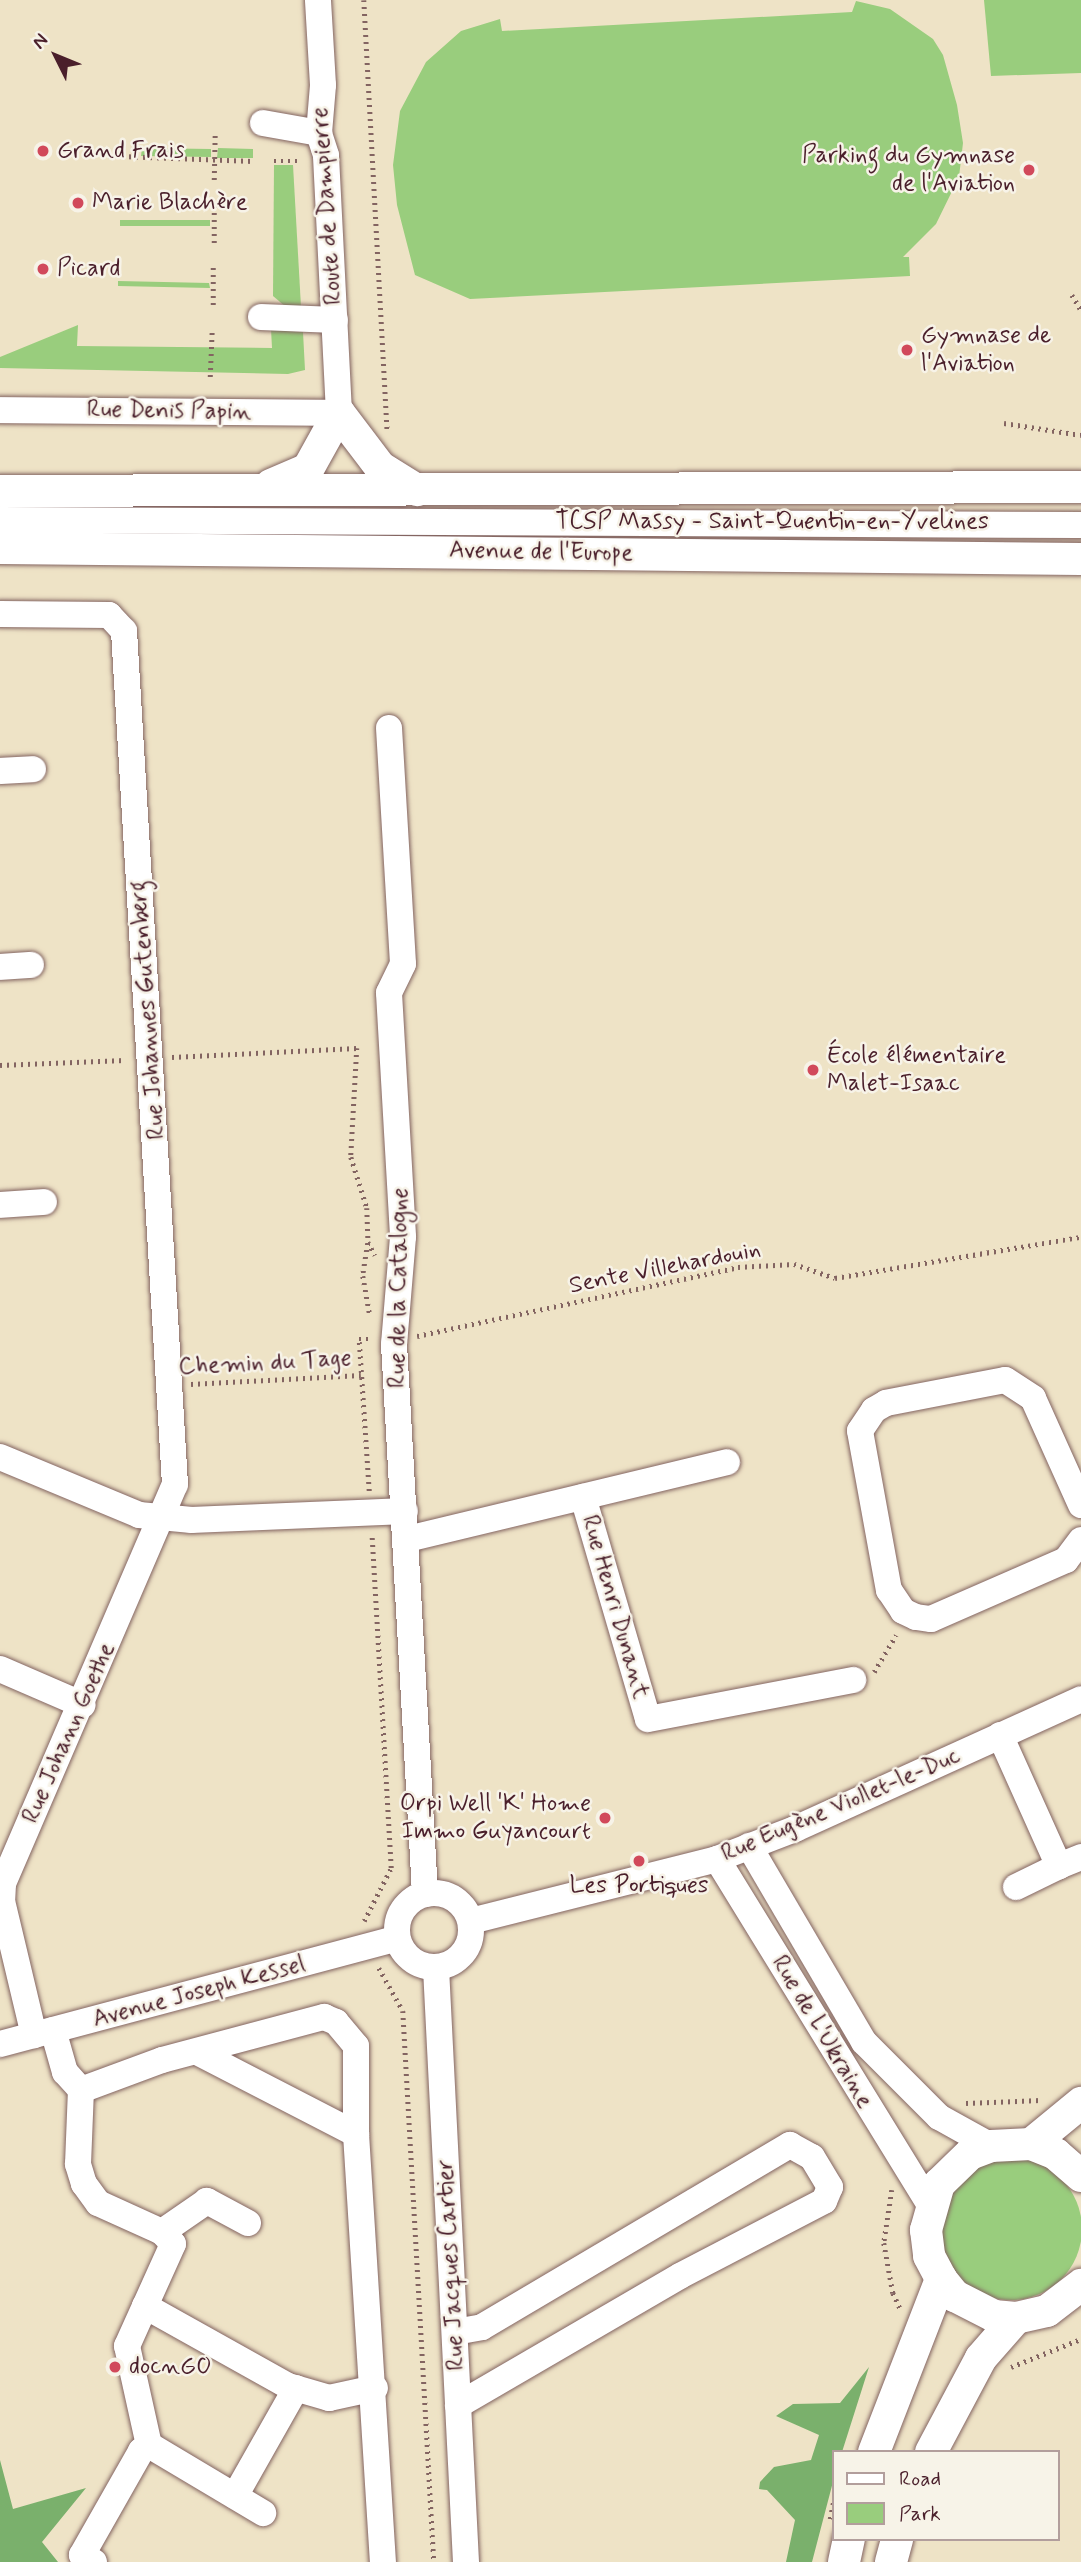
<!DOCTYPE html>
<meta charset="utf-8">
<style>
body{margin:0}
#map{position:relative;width:1081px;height:2562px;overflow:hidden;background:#eee3c6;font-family:Mynerve,sans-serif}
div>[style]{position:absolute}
.green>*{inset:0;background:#99cd7d}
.round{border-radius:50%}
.forest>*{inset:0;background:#7ab06c}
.path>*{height:4.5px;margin-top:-2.25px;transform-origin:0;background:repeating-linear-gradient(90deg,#836461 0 2px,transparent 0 7px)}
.roads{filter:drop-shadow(0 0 2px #836461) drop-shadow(0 0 2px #836461)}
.minor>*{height:26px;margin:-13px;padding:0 13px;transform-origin:13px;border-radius:13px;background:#fff}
.minor>.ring{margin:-13px;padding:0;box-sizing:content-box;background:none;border:26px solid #fff;border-radius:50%}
.major>*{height:32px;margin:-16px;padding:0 16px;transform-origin:16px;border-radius:16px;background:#fff}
.dots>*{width:19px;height:19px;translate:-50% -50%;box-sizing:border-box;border:4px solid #f7f3e8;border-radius:50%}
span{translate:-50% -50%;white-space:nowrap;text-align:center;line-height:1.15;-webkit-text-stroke:5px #f7f3e8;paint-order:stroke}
.poi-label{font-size:24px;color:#4a1f2b}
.left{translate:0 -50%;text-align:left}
.right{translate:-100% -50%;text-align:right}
.street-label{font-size:24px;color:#4a1f2b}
.legend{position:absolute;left:832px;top:2450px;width:228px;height:91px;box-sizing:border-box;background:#f7f3e8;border:2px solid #b29e9c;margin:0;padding:9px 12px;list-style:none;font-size:21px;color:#4a1f2b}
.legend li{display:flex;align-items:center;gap:14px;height:35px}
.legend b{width:35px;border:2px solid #b29e9c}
.north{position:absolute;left:21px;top:21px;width:70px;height:70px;-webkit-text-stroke:5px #f7f3e8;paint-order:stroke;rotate:313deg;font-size:19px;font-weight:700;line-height:28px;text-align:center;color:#4a1f2b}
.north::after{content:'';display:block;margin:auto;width:24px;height:32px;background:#4a1f2b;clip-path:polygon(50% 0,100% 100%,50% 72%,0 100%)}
</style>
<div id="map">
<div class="green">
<i style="clip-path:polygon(984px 0,1081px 0,1081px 73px,991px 76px)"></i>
<i style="clip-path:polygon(856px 1px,890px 9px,933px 39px,943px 55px,957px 105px,963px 143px,959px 177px,936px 224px,903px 257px,909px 257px,910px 276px,470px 299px,415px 275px,397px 205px,393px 165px,400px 111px,426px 62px,461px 31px,500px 19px,502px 31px,852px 12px)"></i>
<i style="clip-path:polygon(142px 148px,211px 149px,211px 157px,141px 156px)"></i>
<i style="clip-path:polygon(218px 148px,253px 149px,253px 158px,217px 158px)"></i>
<i style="clip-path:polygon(274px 165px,293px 165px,301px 307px,286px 307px,273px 296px)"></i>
<i style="clip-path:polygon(120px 220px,210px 220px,210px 226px,120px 226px)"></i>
<i style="clip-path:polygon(118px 281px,209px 283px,210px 288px,118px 286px)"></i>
<i style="clip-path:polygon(78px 325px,77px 346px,272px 348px,271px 329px,303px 332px,305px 370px,288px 374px,0 368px,0 357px)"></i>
<i class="round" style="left:940px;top:2158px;width:142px;height:142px"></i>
</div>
<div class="forest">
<i style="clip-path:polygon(869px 2367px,842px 2452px,834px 2452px,834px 2478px,812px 2562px,786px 2562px,795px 2520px,767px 2490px,759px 2489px,760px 2482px,774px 2467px,811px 2460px,819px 2435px,776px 2416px,793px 2404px,840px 2403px)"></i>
<i style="clip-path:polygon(0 2460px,13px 2509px,86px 2488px,42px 2542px,58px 2562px,0 2562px)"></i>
</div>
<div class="path">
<i style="left:364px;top:0;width:431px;rotate:86.9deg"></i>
<i style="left:94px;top:155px;width:159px;rotate:2.2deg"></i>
<i style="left:274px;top:161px;width:28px"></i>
<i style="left:214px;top:180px;width:47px;rotate:-88.8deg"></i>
<i style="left:214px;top:243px;width:39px;rotate:-90deg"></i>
<i style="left:1072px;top:295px;width:17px;rotate:59deg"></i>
<i style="left:213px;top:305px;width:39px;rotate:-90deg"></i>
<i style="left:210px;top:377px;width:48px;rotate:-87.6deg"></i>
<i style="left:1004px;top:423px;width:78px;rotate:8.9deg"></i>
<i style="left:172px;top:1057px;width:185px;rotate:-2.8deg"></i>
<i style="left:357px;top:1048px;width:109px;rotate:93.2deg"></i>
<i style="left:351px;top:1157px;width:53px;rotate:72.6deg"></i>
<i style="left:367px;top:1208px;width:34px;rotate:88deg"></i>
<i style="left:368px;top:1242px;width:15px;rotate:62deg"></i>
<i style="left:0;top:1065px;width:125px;rotate:-2.3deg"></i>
<i style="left:368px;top:1243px;width:33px;rotate:99deg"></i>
<i style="left:363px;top:1276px;width:39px;rotate:80deg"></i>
<i style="left:417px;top:1336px;width:328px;rotate:-12.1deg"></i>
<i style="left:738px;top:1267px;width:56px;rotate:-3.1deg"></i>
<i style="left:794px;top:1264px;width:43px;rotate:18.9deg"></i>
<i style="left:835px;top:1278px;width:249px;rotate:-9.5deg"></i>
<i style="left:191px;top:1384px;width:170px;rotate:-3deg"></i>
<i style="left:369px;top:1491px;width:152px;rotate:-93.8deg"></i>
<i style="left:359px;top:1339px;width:11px"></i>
<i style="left:874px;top:1672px;width:43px;rotate:-59.3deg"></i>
<i style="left:364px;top:1921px;width:59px;rotate:-63deg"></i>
<i style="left:391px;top:1868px;width:335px;rotate:-93.3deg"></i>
<i style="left:379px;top:1968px;width:49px;rotate:60.8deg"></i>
<i style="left:403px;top:2011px;width:552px;rotate:86.78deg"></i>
<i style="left:966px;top:2103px;width:75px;rotate:-2.3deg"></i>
<i style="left:892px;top:2190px;width:54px;rotate:98.6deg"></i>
<i style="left:884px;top:2243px;width:51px;rotate:79.8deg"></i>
<i style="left:893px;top:2293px;width:17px;rotate:65deg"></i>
<i style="left:1011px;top:2367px;width:75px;rotate:-21.8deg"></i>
<i style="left:830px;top:2519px;width:20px;rotate:-79deg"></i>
</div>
<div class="roads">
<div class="minor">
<i style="left:263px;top:123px;width:57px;rotate:10.1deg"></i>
<i style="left:261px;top:317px;width:74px;rotate:2.3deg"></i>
<i style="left:0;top:410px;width:339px;rotate:0.5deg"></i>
<i style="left:339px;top:413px;width:258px;rotate:-92.9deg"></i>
<i style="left:326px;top:155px;width:23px;rotate:-108deg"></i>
<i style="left:319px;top:133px;width:48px;rotate:-85.2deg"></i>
<i style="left:323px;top:85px;width:85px;rotate:-93.4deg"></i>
<i style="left:0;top:520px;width:1081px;rotate:0.27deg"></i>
<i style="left:0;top:614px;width:109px;rotate:0.5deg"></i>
<i style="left:109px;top:615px;width:22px;rotate:47deg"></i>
<i style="left:124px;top:631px;width:855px;rotate:86.58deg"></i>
<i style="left:175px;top:1484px;width:435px;rotate:113.3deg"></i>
<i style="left:3px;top:1884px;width:17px;rotate:93deg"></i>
<i style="left:2px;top:1901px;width:138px;rotate:76.6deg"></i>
<i style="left:389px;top:728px;width:236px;rotate:86.6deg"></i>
<i style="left:403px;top:964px;width:32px;rotate:116deg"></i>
<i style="left:389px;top:993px;width:244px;rotate:86.7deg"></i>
<i style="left:403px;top:1237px;width:107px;rotate:94.8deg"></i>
<i style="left:394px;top:1344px;width:551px;rotate:86.77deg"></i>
<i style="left:0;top:771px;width:33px;rotate:-3deg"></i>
<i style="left:0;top:967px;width:31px;rotate:-4deg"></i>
<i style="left:0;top:1205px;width:44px;rotate:-3.9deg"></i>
<i style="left:0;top:1457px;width:151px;rotate:22.6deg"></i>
<i style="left:139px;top:1515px;width:53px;rotate:5.4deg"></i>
<i style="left:192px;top:1520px;width:213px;rotate:-2.4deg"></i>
<i style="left:583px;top:1497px;width:231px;rotate:73.7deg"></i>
<i style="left:648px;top:1719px;width:209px;rotate:-10.8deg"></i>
<i style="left:1081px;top:1505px;width:117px;rotate:-114.2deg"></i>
<i style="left:1033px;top:1398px;width:33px;rotate:-147deg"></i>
<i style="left:1005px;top:1380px;width:121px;rotate:169.1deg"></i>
<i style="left:886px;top:1403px;width:14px;rotate:150deg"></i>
<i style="left:874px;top:1410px;width:25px;rotate:124deg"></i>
<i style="left:860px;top:1431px;width:162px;rotate:79.7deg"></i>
<i style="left:889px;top:1590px;width:25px;rotate:56deg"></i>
<i style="left:903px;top:1611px;width:14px;rotate:25deg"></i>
<i style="left:916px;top:1617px;width:15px;rotate:8deg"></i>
<i style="left:931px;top:1619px;width:147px;rotate:-23.6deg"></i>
<i style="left:1066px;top:1560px;width:25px;rotate:-53deg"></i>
<i style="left:407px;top:1539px;width:329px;rotate:-13.5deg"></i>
<i style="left:0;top:1669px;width:90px;rotate:23.4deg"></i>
<i style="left:1000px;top:1735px;width:144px;rotate:65.8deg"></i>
<i style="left:1059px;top:1866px;width:24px;rotate:-22deg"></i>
<i style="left:749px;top:1846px;width:227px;rotate:59.6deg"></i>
<i style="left:864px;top:2042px;width:106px;rotate:45deg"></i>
<i style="left:939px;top:2117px;width:60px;rotate:29.1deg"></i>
<i style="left:717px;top:1859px;width:406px;rotate:58.4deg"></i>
<i style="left:1016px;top:1887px;width:48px;rotate:-26deg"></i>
<i class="ring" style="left:397px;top:1893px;width:48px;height:48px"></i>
<i style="left:471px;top:1921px;width:254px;rotate:-14.1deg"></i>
<i style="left:717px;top:1859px;width:84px;rotate:-21deg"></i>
<i style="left:795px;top:1829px;width:314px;rotate:-24.4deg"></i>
<i style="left:436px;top:1968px;width:595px;rotate:87.11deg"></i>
<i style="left:53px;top:2030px;width:44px;rotate:74.1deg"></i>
<i style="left:65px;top:2072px;width:24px;rotate:48deg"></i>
<i style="left:0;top:2044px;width:411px;rotate:-14.9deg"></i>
<i style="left:197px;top:2052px;width:179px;rotate:27.3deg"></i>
<i style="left:248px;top:2223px;width:47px;rotate:-151.8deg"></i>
<i style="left:207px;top:2201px;width:55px;rotate:145.4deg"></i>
<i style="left:162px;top:2232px;width:70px;rotate:-155.6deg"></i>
<i style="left:98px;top:2203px;width:24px;rotate:-126deg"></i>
<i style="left:84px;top:2184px;width:21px;rotate:-107deg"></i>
<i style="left:78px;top:2164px;width:74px;rotate:-87.7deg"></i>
<i style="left:81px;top:2090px;width:86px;rotate:-20.3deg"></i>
<i style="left:162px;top:2060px;width:168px;rotate:-14.9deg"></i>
<i style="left:324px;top:2017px;width:13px;rotate:23deg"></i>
<i style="left:336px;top:2022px;width:31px;rotate:50deg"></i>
<i style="left:356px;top:2046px;width:88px;rotate:90deg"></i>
<i style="left:356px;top:2134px;width:429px;rotate:86.4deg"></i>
<i style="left:162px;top:2232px;width:16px;rotate:47deg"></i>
<i style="left:173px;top:2244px;width:68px;rotate:114.3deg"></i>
<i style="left:145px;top:2306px;width:164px;rotate:29.2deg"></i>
<i style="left:288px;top:2386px;width:43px;rotate:16.3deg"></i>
<i style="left:329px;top:2398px;width:47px;rotate:-12.3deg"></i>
<i style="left:145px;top:2306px;width:44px;rotate:114.2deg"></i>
<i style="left:127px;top:2346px;width:101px;rotate:77.5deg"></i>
<i style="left:149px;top:2445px;width:133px;rotate:30.8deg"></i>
<i style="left:455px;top:2332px;width:27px;rotate:-10deg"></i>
<i style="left:482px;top:2327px;width:358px;rotate:-30.6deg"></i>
<i style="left:790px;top:2145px;width:25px;rotate:29deg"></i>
<i style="left:812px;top:2157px;width:35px;rotate:59deg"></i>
<i style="left:830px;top:2187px;width:15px;rotate:113deg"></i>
<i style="left:824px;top:2201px;width:162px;rotate:152.5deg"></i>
<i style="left:680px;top:2276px;width:257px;rotate:149.8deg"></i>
<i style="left:235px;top:2496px;width:124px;rotate:-60.5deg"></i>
<i style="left:94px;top:2562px;width:14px;rotate:-150deg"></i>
<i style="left:82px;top:2555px;width:120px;rotate:-60.4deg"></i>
<i style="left:141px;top:2451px;width:10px;rotate:-37deg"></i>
</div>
<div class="major">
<i style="left:271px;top:485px;width:40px;rotate:-23.4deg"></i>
<i style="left:308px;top:469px;width:64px;rotate:-61deg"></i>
<i style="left:339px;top:413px;width:68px;rotate:52.8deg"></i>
<i style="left:380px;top:467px;width:44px;rotate:31.9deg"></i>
<i style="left:0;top:491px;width:1081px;rotate:-0.21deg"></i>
<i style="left:0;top:548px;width:1081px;rotate:0.58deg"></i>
<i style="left:1031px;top:2144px;width:65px;rotate:-39.4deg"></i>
<i style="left:1081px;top:2176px;width:33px;rotate:-139deg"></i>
<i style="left:1056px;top:2154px;width:27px;rotate:-158deg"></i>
<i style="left:1031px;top:2144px;width:40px;rotate:177.1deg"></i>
<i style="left:991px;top:2146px;width:22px;rotate:159deg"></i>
<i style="left:970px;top:2154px;width:43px;rotate:135.9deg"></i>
<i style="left:939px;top:2184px;width:48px;rotate:105.8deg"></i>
<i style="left:926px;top:2230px;width:26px;rotate:83deg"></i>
<i style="left:929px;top:2256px;width:26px;rotate:62deg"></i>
<i style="left:941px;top:2279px;width:22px;rotate:51deg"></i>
<i style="left:955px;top:2296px;width:44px;rotate:27.1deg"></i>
<i style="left:994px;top:2316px;width:22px;rotate:5deg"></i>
<i style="left:1016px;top:2318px;width:32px;rotate:-13deg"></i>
<i style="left:1047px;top:2311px;width:43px;rotate:-37.4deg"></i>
<i style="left:874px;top:2452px;width:186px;rotate:-68.8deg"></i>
<i style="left:931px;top:2452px;width:106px;rotate:-62deg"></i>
<i style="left:981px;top:2358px;width:53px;rotate:-48.8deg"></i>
<i style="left:844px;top:2562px;width:24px;rotate:-78deg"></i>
<i style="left:891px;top:2562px;width:24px;rotate:-75deg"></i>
</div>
</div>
<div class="dots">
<i style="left:43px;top:151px;background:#d1495b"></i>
<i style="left:1029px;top:170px;background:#d1495b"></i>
<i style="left:78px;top:203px;background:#d1495b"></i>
<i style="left:43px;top:269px;background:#d1495b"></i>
<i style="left:907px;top:350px;background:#d1495b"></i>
<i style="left:813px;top:1070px;background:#d1495b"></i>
<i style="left:605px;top:1818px;background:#d1495b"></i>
<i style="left:639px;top:1861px;background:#d1495b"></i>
<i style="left:115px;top:2367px;background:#d1495b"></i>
</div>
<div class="poi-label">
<span class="left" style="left:57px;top:151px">Grand Frais</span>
<span class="right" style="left:1015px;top:170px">Parking du Gymnase<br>de l'Aviation</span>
<span class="left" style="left:92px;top:203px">Marie Blachère</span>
<span class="left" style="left:57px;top:269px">Picard</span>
<span class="left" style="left:921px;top:350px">Gymnase de<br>l'Aviation</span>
<span class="left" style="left:827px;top:1070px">École élémentaire<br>Malet-Isaac</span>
<span class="right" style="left:591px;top:1818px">Orpi Well 'K' Home<br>Immo Guyancourt</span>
<span style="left:639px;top:1886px">Les Portiques</span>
<span class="left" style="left:129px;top:2367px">docnGO</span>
</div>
<div class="street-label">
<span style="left:327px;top:206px;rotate:-94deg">Route de Dampierre</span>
<span style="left:169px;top:411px;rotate:1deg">Rue Denis Papin</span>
<span style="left:772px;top:522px">TCSP Massy - Saint-Quentin-en-Yvelines</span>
<span style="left:541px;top:552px;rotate:1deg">Avenue de l'Europe</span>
<span style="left:148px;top:1010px;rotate:-94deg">Rue Johannes Gutenberg</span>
<span style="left:665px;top:1268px;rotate:-11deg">Sente Villehardouin</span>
<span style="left:399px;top:1288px;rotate:-89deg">Rue de la Catalogne</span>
<span style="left:265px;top:1363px;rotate:-3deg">Chemin du Tage</span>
<span style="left:615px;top:1607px;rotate:74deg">Rue Henri Dunant</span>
<span style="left:69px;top:1733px;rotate:-66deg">Rue Johann Goethe</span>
<span style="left:841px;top:1805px;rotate:-23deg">Rue Eugène Viollet-le-Duc</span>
<span style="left:199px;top:1992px;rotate:-15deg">Avenue Joseph Kessel</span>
<span style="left:822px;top:2032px;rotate:59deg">Rue de L'Ukraine</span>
<span style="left:451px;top:2265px;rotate:-93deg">Rue Jacques Cartier</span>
</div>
<ul class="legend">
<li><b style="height:9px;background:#fff"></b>Road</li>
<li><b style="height:19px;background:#99cd7d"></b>Park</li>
</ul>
<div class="north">N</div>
</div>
